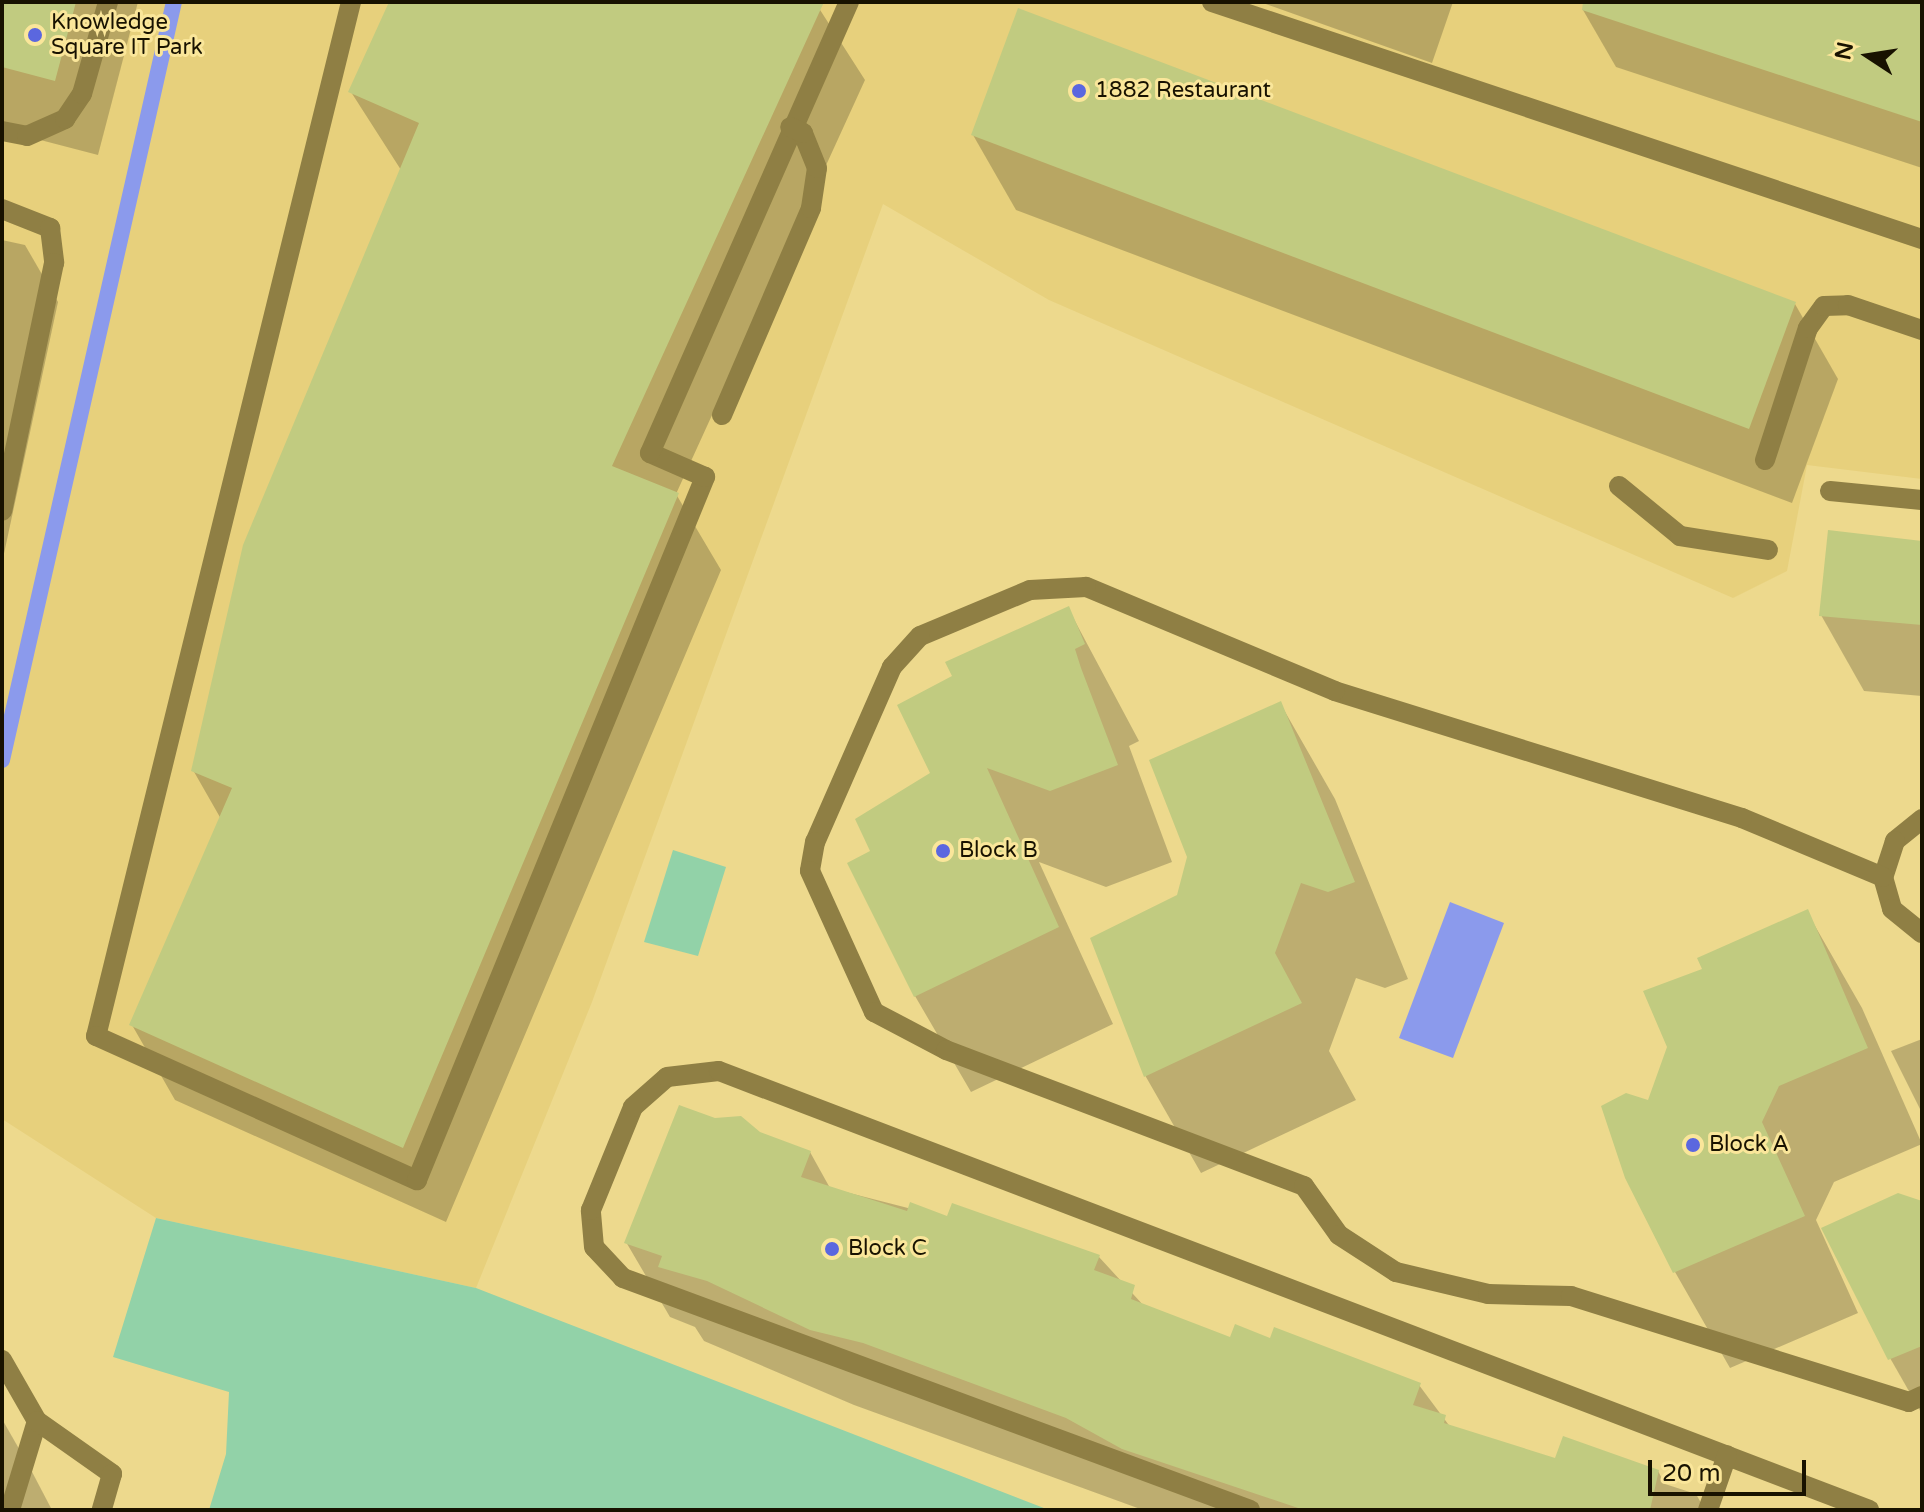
<!DOCTYPE html>
<style>
body{margin:0}
#map{position:relative;width:1924px;height:1512px;overflow:hidden;background:#edd98d;font-family:"Varela Round",sans-serif}
div>[style]{position:absolute}
.built>*{inset:0;background:#e7d07c}
.green>*{inset:0;background:#92d2a8}
.water>*{inset:0;background:#8b9aec}
.shadow>*{inset:0;background:#0003}
.stream>*{height:16px;margin:-8px;padding:0 8px;transform-origin:8px;border-radius:8px;background:#8b9aec}
.building>*{inset:0;background:#c1cb80}
.service>*{height:20px;margin:-10px;padding:0 10px;transform-origin:10px;border-radius:10px;background:#8f7f44}
.minor>*{height:20px;margin:-10px;padding:0 10px;transform-origin:10px;border-radius:10px;background:#8f7f44}
.dots>*{width:22px;height:22px;translate:-50% -50%;box-sizing:border-box;border:4px solid #fae69a;border-radius:50%}
span{translate:-50% -50%;white-space:nowrap;text-align:center;line-height:1.15;-webkit-text-stroke:6px #fae69a;paint-order:stroke}
.poi-label{font-size:22px;color:#181200}
.left{translate:0 -50%;text-align:left}
.frame{position:absolute;inset:0;border:4px solid #181200;pointer-events:none}
.north{position:absolute;left:1828px;top:16px;width:80px;height:80px;-webkit-text-stroke:6px #fae69a;paint-order:stroke;rotate:282deg;font-size:22px;font-weight:700;line-height:32px;text-align:center;color:#181200}
.north::after{content:'';display:block;margin:auto;width:28px;height:36px;background:#181200;clip-path:polygon(50% 0,100% 100%,50% 72%,0 100%)}
.scale{position:absolute;left:1648px;top:1460px;width:158px;height:36px;box-sizing:border-box;border:4px solid #181200;border-top:0;padding-left:10px;font-size:24px;line-height:28px;white-space:nowrap;color:#181200;-webkit-text-stroke:6px #fae69a;paint-order:stroke}
</style>
<div id="map">
<div class="built">
<i style="clip-path:polygon(2px 2px,1922px 2px,1922px 479px,1807px 465px,1787px 571px,1733px 598px,1049px 300px,883px 204px,592px 1002px,476px 1288px,156px 1218px,2px 1119px)"></i>
</div>
<div class="green">
<i style="clip-path:polygon(673px 850px,726px 867px,698px 956px,644px 942px)"></i>
<i style="clip-path:polygon(156px 1218px,476px 1288px,1049px 1510px,209px 1510px,226px 1454px,229px 1392px,113px 1357px)"></i>
</div>
<div class="water">
<i style="clip-path:polygon(1450px 902px,1504px 923px,1453px 1058px,1399px 1038px)"></i>
</div>
<div class="shadow">
<i style="clip-path:polygon(2px 2px,138px 2px,98px 155px,2px 130px)"></i>
<i style="clip-path:polygon(391px 2px,815px 2px,865px 80px,676px 494px,721px 570px,446px 1222px,175px 1100px,132px 1025px,221px 819px,193px 770px,401px 170px,351px 92px)"></i>
<i style="clip-path:polygon(1260px 2px,1453px 2px,1432px 63px)"></i>
<i style="clip-path:polygon(1586px 2px,1922px 2px,1922px 168px,1616px 67px,1583px 10px)"></i>
<i style="clip-path:polygon(973px 135px,1795px 304px,1838px 379px,1792px 503px,1016px 210px)"></i>
<i style="clip-path:polygon(2px 240px,25px 245px,58px 302px,2px 563px)"></i>
<i style="clip-path:polygon(1922px 543px,1922px 696px,1864px 691px,1821px 615px)"></i>
<i style="clip-path:polygon(1068px 608px,1139px 741px,1129px 746px,1172px 862px,1106px 887px,1039px 862px,1113px 1024px,971px 1092px,915px 996px,873px 852px,932px 774px,955px 677px)"></i>
<i style="clip-path:polygon(1280px 703px,1335px 799px,1408px 979px,1385px 988px,1356px 978px,1329px 1051px,1356px 1100px,1201px 1173px,1146px 1077px,1092px 939px,1179px 896px)"></i>
<i style="clip-path:polygon(1807px 912px,1862px 1008px,1922px 1144px,1834px 1182px,1816px 1220px,1858px 1313px,1730px 1368px,1675px 1272px,1650px 1102px,1704px 970px)"></i>
<i style="clip-path:polygon(1922px 1039px,1922px 1113px,1891px 1051px)"></i>
<i style="clip-path:polygon(759px 1134px,810px 1152px,830px 1188px,1099px 1257px,1145px 1307px,1231px 1340px,1271px 1340px,1419px 1385px,1451px 1428px,1556px 1460px,1658px 1471px,1665px 1484px,1696px 1494px,1705px 1510px,1143px 1510px,854px 1405px,704px 1341px,695px 1327px,670px 1317px,626px 1242px)"></i>
<i style="clip-path:polygon(1922px 1203px,1922px 1414px,1886px 1351px)"></i>
<i style="clip-path:polygon(2px 1419px,30px 1468px,52px 1510px,2px 1510px)"></i>
</div>
<div class="stream">
<i style="left:2px;top:760px;width:777px;rotate:-77.22deg"></i>
</div>
<div class="building">
<i style="clip-path:polygon(2px 2px,76px 2px,55px 81px,2px 67px)"></i>
<i style="clip-path:polygon(389px 2px,824px 2px,612px 466px,679px 493px,403px 1148px,129px 1025px,232px 788px,191px 771px,243px 545px,419px 123px,348px 92px)"></i>
<i style="clip-path:polygon(1583px 2px,1922px 2px,1922px 122px,1582px 10px)"></i>
<i style="clip-path:polygon(1018px 8px,1796px 302px,1749px 429px,971px 135px)"></i>
<i style="clip-path:polygon(1828px 530px,1922px 541px,1922px 625px,1819px 616px)"></i>
<i style="clip-path:polygon(1069px 606px,1085px 644px,1075px 649px,1081px 668px,1118px 765px,1050px 791px,987px 768px,1059px 927px,914px 997px,847px 863px,870px 851px,855px 819px,930px 773px,897px 705px,952px 676px,945px 662px)"></i>
<i style="clip-path:polygon(1281px 701px,1355px 882px,1328px 892px,1301px 883px,1275px 953px,1302px 1003px,1144px 1077px,1090px 938px,1177px 895px,1187px 857px,1149px 760px)"></i>
<i style="clip-path:polygon(1808px 909px,1868px 1048px,1779px 1086px,1762px 1122px,1805px 1216px,1673px 1273px,1625px 1178px,1601px 1106px,1626px 1093px,1648px 1100px,1667px 1047px,1643px 991px,1702px 969px,1697px 958px)"></i>
<i style="clip-path:polygon(679px 1105px,715px 1118px,741px 1116px,760px 1132px,811px 1151px,801px 1177px,907px 1211px,910px 1202px,947px 1216px,952px 1203px,1100px 1255px,1094px 1270px,1135px 1285px,1131px 1299px,1230px 1337px,1235px 1324px,1270px 1338px,1274px 1327px,1421px 1383px,1413px 1405px,1446px 1415px,1444px 1423px,1555px 1458px,1563px 1436px,1659px 1470px,1650px 1510px,1304px 1510px,1122px 1449px,1066px 1418px,863px 1343px,810px 1330px,707px 1281px,658px 1267px,662px 1256px,624px 1243px)"></i>
<i style="clip-path:polygon(1898px 1193px,1922px 1201px,1922px 1346px,1888px 1360px,1821px 1228px)"></i>
</div>
<div class="service">
<i style="left:351px;top:2px;width:1065px;rotate:103.85deg"></i>
<i style="left:96px;top:1036px;width:352px;rotate:24.2deg"></i>
<i style="left:417px;top:1180px;width:760px;rotate:-67.72deg"></i>
<i style="left:705px;top:477px;width:60px;rotate:-156.4deg"></i>
<i style="left:650px;top:453px;width:493px;rotate:-66.2deg"></i>
<i style="left:2px;top:131px;width:25px;rotate:11deg"></i>
<i style="left:27px;top:136px;width:42px;rotate:-24.1deg"></i>
<i style="left:65px;top:119px;width:30px;rotate:-56deg"></i>
<i style="left:82px;top:94px;width:96px;rotate:-74.2deg"></i>
<i style="left:2px;top:209px;width:52px;rotate:21.6deg"></i>
<i style="left:50px;top:228px;width:35px;rotate:83deg"></i>
<i style="left:54px;top:263px;width:253px;rotate:101.8deg"></i>
<i style="left:722px;top:415px;width:225px;rotate:-66.7deg"></i>
<i style="left:811px;top:208px;width:40px;rotate:-81.5deg"></i>
<i style="left:817px;top:168px;width:38px;rotate:-112deg"></i>
<i style="left:803px;top:133px;width:14px;rotate:-155deg"></i>
<i style="left:1765px;top:460px;width:139px;rotate:-72deg"></i>
<i style="left:1808px;top:328px;width:27px;rotate:-54deg"></i>
<i style="left:1824px;top:306px;width:24px;rotate:-2deg"></i>
<i style="left:1848px;top:305px;width:78px;rotate:18.7deg"></i>
<i style="left:1619px;top:486px;width:79px;rotate:39.3deg"></i>
<i style="left:1680px;top:536px;width:89px;rotate:9deg"></i>
<i style="left:1830px;top:491px;width:92px;rotate:5.6deg"></i>
<i style="left:1922px;top:819px;width:35px;rotate:141deg"></i>
<i style="left:1895px;top:841px;width:38px;rotate:108deg"></i>
<i style="left:1883px;top:877px;width:33px;rotate:74deg"></i>
<i style="left:1892px;top:909px;width:38px;rotate:39deg"></i>
<i style="left:1883px;top:877px;width:153px;rotate:-157.3deg"></i>
<i style="left:1742px;top:818px;width:426px;rotate:-162.7deg"></i>
<i style="left:1335px;top:691px;width:270px;rotate:-157.3deg"></i>
<i style="left:1086px;top:587px;width:56px;rotate:176.9deg"></i>
<i style="left:1030px;top:590px;width:119px;rotate:157.3deg"></i>
<i style="left:920px;top:636px;width:42px;rotate:132.1deg"></i>
<i style="left:892px;top:667px;width:191px;rotate:113.7deg"></i>
<i style="left:815px;top:842px;width:29px;rotate:100deg"></i>
<i style="left:810px;top:871px;width:155px;rotate:65.6deg"></i>
<i style="left:874px;top:1012px;width:81px;rotate:27.8deg"></i>
<i style="left:946px;top:1050px;width:383px;rotate:20.8deg"></i>
<i style="left:1304px;top:1186px;width:60px;rotate:54.5deg"></i>
<i style="left:1339px;top:1235px;width:68px;rotate:33deg"></i>
<i style="left:1396px;top:1272px;width:95px;rotate:13.4deg"></i>
<i style="left:1488px;top:1294px;width:83px;rotate:1.4deg"></i>
<i style="left:1571px;top:1296px;width:354px;rotate:17.4deg"></i>
<i style="left:1909px;top:1402px;width:14px;rotate:-25deg"></i>
<i style="left:2px;top:1360px;width:70px;rotate:60.2deg"></i>
<i style="left:37px;top:1421px;width:93px;rotate:106.9deg"></i>
<i style="left:37px;top:1421px;width:92px;rotate:35.2deg"></i>
<i style="left:112px;top:1474px;width:37px;rotate:106deg"></i>
</div>
<div class="minor">
<i style="left:1212px;top:2px;width:749px;rotate:18.46deg"></i>
<i style="left:1250px;top:1510px;width:669px;rotate:-159.69deg"></i>
<i style="left:623px;top:1278px;width:42px;rotate:-133.1deg"></i>
<i style="left:594px;top:1247px;width:37px;rotate:-95deg"></i>
<i style="left:591px;top:1210px;width:111px;rotate:-67.8deg"></i>
<i style="left:633px;top:1107px;width:45px;rotate:-41.4deg"></i>
<i style="left:667px;top:1077px;width:52px;rotate:-6.6deg"></i>
<i style="left:719px;top:1071px;width:1231px;rotate:20.89deg"></i>
<i style="left:1708px;top:1510px;width:58px;rotate:-70.9deg"></i>
</div>
<div class="dots">
<i style="left:35px;top:35px;background:#5b67df"></i>
<i style="left:1079px;top:91px;background:#5b67df"></i>
<i style="left:943px;top:851px;background:#5b67df"></i>
<i style="left:1693px;top:1145px;background:#5b67df"></i>
<i style="left:832px;top:1249px;background:#5b67df"></i>
</div>
<div class="poi-label">
<span class="left" style="left:51px;top:35px">Knowledge<br>Square IT Park</span>
<span class="left" style="left:1095px;top:91px">1882 Restaurant</span>
<span class="left" style="left:959px;top:851px">Block B</span>
<span class="left" style="left:1709px;top:1145px">Block A</span>
<span class="left" style="left:848px;top:1249px">Block C</span>
</div>
<div class="frame"></div>
<div class="north">N</div>
<div class="scale">20 m</div>
</div>
